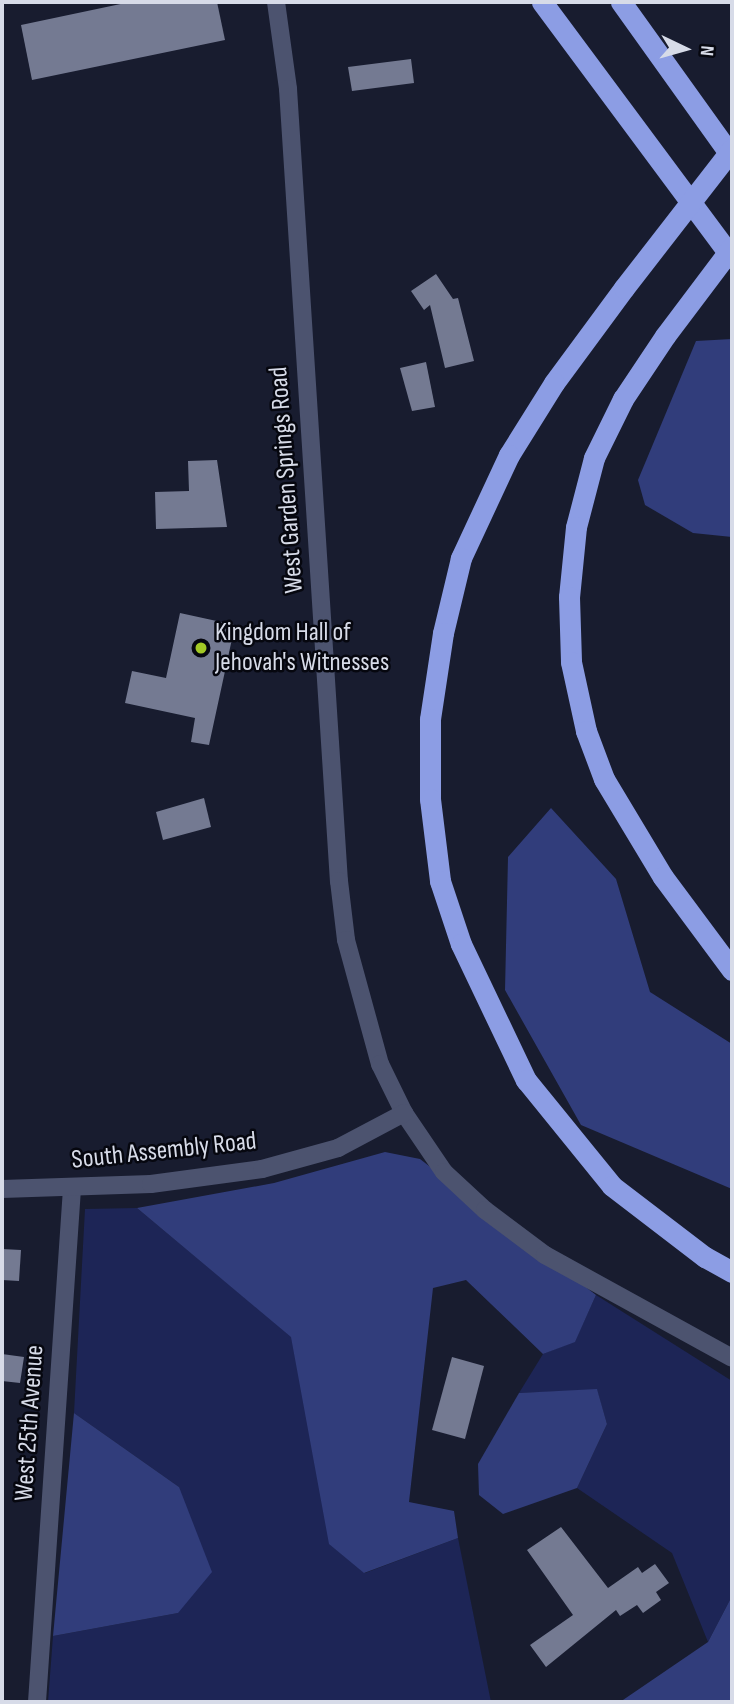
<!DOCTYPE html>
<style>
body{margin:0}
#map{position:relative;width:734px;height:1704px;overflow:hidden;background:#181c2f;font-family:"Sofia Sans Condensed",sans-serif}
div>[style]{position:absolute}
.green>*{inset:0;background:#1d2556}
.forest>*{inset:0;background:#313d7b}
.building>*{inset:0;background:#747a92}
.minor>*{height:18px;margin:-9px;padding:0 9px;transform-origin:9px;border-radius:9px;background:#4c536f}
.tertiary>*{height:18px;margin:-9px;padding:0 9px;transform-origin:9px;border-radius:9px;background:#4c536f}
.motorway>*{height:21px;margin:-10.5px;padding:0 10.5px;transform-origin:10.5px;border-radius:10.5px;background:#8c9de4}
.motorway-bridge>*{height:21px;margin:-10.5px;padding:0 10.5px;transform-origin:10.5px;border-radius:10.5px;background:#8c9de4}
.dots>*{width:19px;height:19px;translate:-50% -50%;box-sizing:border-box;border:4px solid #06070f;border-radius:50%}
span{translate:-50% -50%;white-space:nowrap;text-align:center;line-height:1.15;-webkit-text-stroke:5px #06070f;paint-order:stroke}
.street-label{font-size:26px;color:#d7dbe8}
.poi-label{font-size:26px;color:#d7dbe8}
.left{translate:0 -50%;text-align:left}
.frame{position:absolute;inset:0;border:4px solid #d7dbe8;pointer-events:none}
.north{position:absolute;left:650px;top:14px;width:70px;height:70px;-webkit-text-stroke:5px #06070f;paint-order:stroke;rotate:95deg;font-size:19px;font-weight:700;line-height:28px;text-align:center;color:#d7dbe8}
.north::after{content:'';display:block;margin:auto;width:24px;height:32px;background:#d7dbe8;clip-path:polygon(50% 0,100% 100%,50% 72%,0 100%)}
</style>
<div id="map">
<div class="green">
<i style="clip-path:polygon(137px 1208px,292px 1337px,330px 1544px,365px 1573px,458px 1538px,491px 1702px,48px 1702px,53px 1636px,178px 1613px,179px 1487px,74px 1413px,85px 1209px)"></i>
<i style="clip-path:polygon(596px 1295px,732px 1381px,732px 1596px,708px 1642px,672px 1553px,577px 1488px,607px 1424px,597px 1390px,519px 1393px,543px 1354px,575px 1341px)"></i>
</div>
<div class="forest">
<i style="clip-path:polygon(732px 339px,732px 537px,693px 533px,645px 505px,638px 480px,696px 341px)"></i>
<i style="clip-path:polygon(551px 808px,616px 879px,650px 992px,732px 1044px,732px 1189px,581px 1125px,505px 990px,508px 857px)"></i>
<i style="clip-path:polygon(385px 1152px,420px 1159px,596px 1295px,575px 1342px,543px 1354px,466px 1280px,433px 1288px,409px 1502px,454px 1511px,458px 1538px,364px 1573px,329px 1544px,291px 1337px,137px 1208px,274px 1183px)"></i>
<i style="clip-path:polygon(597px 1389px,607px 1424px,577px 1488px,503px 1514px,479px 1495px,478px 1464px,519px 1393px)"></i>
<i style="clip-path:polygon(74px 1413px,179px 1487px,212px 1572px,178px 1613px,53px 1636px)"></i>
<i style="clip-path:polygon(732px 1596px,732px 1702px,620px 1702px,708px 1642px)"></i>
</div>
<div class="building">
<i style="clip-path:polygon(130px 2px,217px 2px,225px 40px,32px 80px,21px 25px)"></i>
<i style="clip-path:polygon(411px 59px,414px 83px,352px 91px,348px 67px)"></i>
<i style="clip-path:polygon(436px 274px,453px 299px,458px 298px,474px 361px,445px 368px,430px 305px,424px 310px,411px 291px)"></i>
<i style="clip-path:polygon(426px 362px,435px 407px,412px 411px,400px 368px)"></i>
<i style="clip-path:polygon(217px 460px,227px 527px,156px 529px,155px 492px,189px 491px,188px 461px)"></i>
<i style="clip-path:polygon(180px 613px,235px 625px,209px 745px,191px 742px,195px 718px,125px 703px,132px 671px,166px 678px)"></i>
<i style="clip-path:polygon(204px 798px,211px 827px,163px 840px,156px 812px)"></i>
<i style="clip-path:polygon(2px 1249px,21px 1250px,19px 1281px,2px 1280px)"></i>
<i style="clip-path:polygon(2px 1354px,24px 1357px,20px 1383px,2px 1381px)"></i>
<i style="clip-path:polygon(452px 1357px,484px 1366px,465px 1439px,432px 1430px)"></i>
<i style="clip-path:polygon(561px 1527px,608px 1588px,638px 1567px,642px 1573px,655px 1564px,669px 1583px,656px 1592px,661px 1600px,643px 1613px,637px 1605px,620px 1616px,616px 1610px,546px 1667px,530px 1645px,573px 1615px,527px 1550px)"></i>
</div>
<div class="minor">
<i style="left:37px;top:1702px;width:515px;rotate:-86.1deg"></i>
</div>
<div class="tertiary">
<i style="left:276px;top:2px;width:88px;rotate:82.1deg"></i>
<i style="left:288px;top:89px;width:794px;rotate:86.32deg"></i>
<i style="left:339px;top:881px;width:59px;rotate:83.2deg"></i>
<i style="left:346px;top:940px;width:129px;rotate:74.7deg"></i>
<i style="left:380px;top:1064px;width:55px;rotate:63.9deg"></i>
<i style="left:404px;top:1113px;width:71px;rotate:55.9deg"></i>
<i style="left:444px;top:1172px;width:56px;rotate:42.8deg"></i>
<i style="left:485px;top:1210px;width:75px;rotate:36.9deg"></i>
<i style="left:545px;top:1255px;width:213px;rotate:28.8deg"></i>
<i style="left:2px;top:1189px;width:149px;rotate:-1.9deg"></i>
<i style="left:151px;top:1184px;width:112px;rotate:-7.7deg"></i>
<i style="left:262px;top:1169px;width:79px;rotate:-15.4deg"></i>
<i style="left:338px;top:1148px;width:75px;rotate:-27.9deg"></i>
</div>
<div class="motorway">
<i style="left:542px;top:2px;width:319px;rotate:53.4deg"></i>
<i style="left:621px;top:2px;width:191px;rotate:54.4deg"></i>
<i style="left:624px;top:288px;width:118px;rotate:126.4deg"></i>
<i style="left:554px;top:383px;width:85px;rotate:122deg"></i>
<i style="left:509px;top:455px;width:114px;rotate:115deg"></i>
<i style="left:461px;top:558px;width:77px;rotate:103.5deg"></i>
<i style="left:443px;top:633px;width:87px;rotate:98.6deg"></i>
<i style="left:430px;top:719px;width:80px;rotate:90deg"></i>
<i style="left:430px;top:799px;width:83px;rotate:83deg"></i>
<i style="left:440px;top:881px;width:66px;rotate:71.6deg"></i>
<i style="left:461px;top:944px;width:151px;rotate:64.5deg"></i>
<i style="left:526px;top:1080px;width:136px;rotate:50.9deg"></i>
<i style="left:612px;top:1186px;width:117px;rotate:37.4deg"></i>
<i style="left:705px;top:1257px;width:31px;rotate:29deg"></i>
<i style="left:665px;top:336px;width:76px;rotate:123.7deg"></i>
<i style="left:623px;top:399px;width:66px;rotate:116.2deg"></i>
<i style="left:594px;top:458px;width:71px;rotate:104.6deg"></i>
<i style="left:576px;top:527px;width:70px;rotate:95.7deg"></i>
<i style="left:569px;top:597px;width:65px;rotate:88.2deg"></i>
<i style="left:571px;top:662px;width:71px;rotate:77.7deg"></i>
<i style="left:586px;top:731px;width:51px;rotate:69.4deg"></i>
<i style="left:604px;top:779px;width:114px;rotate:59deg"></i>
<i style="left:663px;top:877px;width:116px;rotate:53.4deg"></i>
</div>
<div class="motorway-bridge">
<i style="left:624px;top:288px;width:176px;rotate:-52.2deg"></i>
<i style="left:665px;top:336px;width:111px;rotate:-53deg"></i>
</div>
<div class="dots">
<i style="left:201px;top:648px;background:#a3c926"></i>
</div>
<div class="street-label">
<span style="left:287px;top:480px;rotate:-94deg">West Garden Springs Road</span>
<span style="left:164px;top:1151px;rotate:-6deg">South Assembly Road</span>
<span style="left:30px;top:1423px;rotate:-86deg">West 25th Avenue</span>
</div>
<div class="poi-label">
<span class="left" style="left:215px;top:648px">Kingdom Hall of<br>Jehovah's Witnesses</span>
</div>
<div class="frame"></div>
<div class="north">N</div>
</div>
